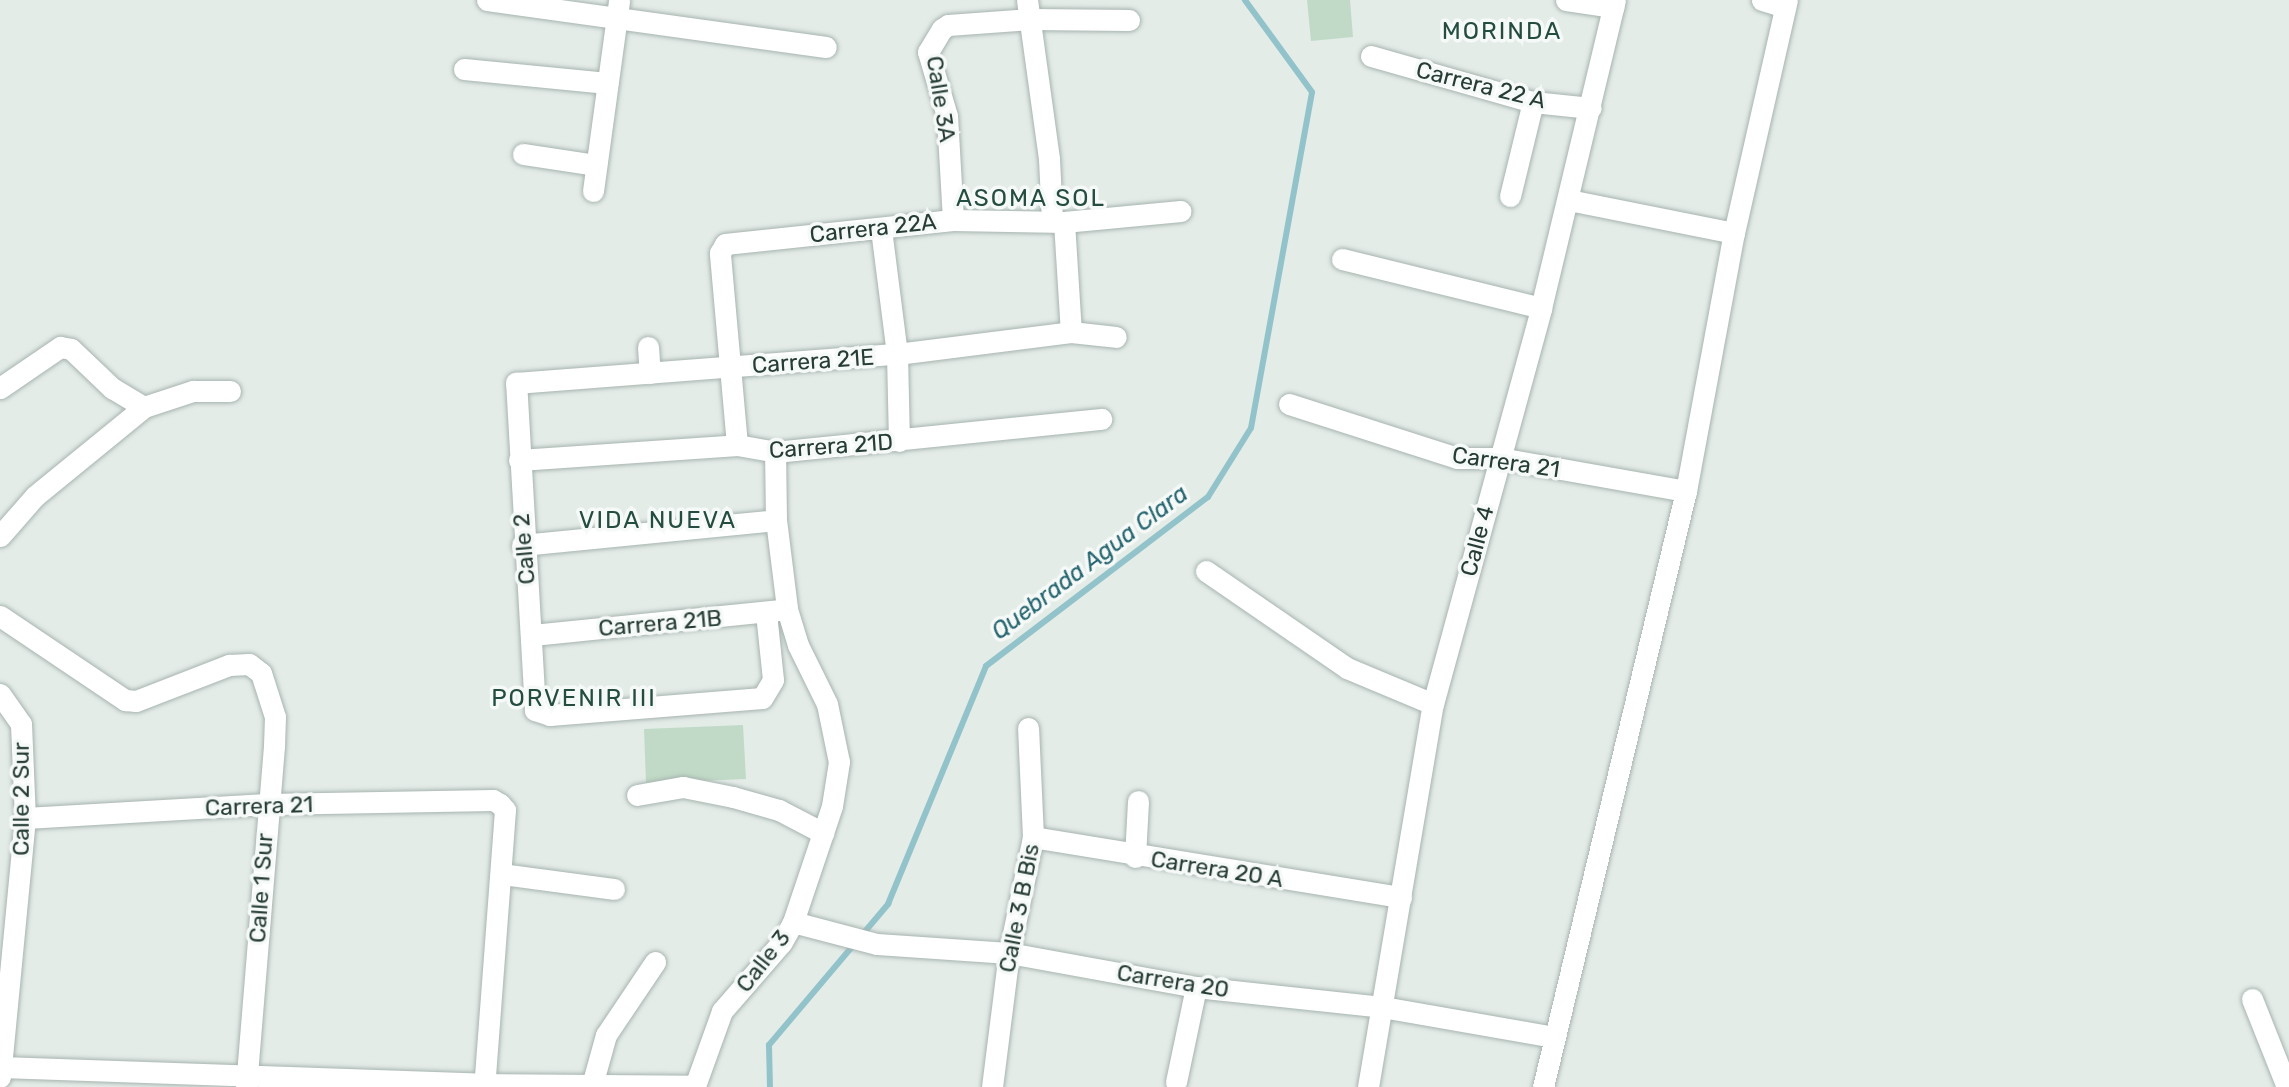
<!DOCTYPE html>
<style>
body{margin:0}
#map{position:relative;width:2289px;height:1087px;overflow:hidden;background:#e4ece8;font-family:Rubik,sans-serif}
div>[style]{position:absolute}
.green>*{inset:0;background:#c0dac7}
.stream>*{height:6px;margin:-3px;padding:0 3px;transform-origin:3px;border-radius:3px;background:#93c3ca}
.roads{filter:drop-shadow(0 0 2px #a7b4af) drop-shadow(0 0 2px #a7b4af)}
.street>*{height:21px;margin:-10.5px;padding:0 10.5px;transform-origin:10.5px;border-radius:10.5px;background:#fff}
.secondary>*{height:21px;margin:-10.5px;padding:0 10.5px;transform-origin:10.5px;border-radius:10.5px;background:#fff}
span{translate:-50% -50%;white-space:nowrap;text-align:center;line-height:1.15;-webkit-text-stroke:7px #f5f9f7;paint-order:stroke}
.street-label{font-size:23px;color:#263c35}
.neighbourhood-label{font-size:24px;color:#244c41;letter-spacing:2px}
.water-label{font-size:24px;color:#276671;font-style:italic}
</style>
<div id="map">
<div class="green">
<i style="clip-path:polygon(1307px 0,1350px 0,1353px 37px,1311px 41px)"></i>
<i style="clip-path:polygon(743px 725px,746px 779px,646px 783px,644px 729px)"></i>
</div>
<div class="stream">
<i style="left:770px;top:1087px;width:42px;rotate:-91.4deg"></i>
<i style="left:769px;top:1045px;width:185px;rotate:-49.8deg"></i>
<i style="left:888px;top:904px;width:257px;rotate:-67.6deg"></i>
<i style="left:986px;top:666px;width:279px;rotate:-37.3deg"></i>
<i style="left:1208px;top:497px;width:81px;rotate:-58.1deg"></i>
<i style="left:1251px;top:428px;width:341px;rotate:-79.7deg"></i>
<i style="left:1312px;top:92px;width:114px;rotate:-126.1deg"></i>
</div>
<div class="roads">
<div class="street">
<i style="left:487px;top:0;width:342px;rotate:7.9deg"></i>
<i style="left:1027px;top:0;width:161px;rotate:82.1deg"></i>
<i style="left:1049px;top:159px;width:62px;rotate:87.2deg"></i>
<i style="left:1566px;top:0;width:48px;rotate:8.5deg"></i>
<i style="left:1762px;top:0;width:24px;rotate:17deg"></i>
<i style="left:1371px;top:56px;width:168px;rotate:15.9deg"></i>
<i style="left:1533px;top:102px;width:58px;rotate:5.9deg"></i>
<i style="left:464px;top:69px;width:144px;rotate:5.6deg"></i>
<i style="left:523px;top:154px;width:74px;rotate:8.6deg"></i>
<i style="left:593px;top:191px;width:193px;rotate:-82.2deg"></i>
<i style="left:1510px;top:196px;width:97px;rotate:-76.3deg"></i>
<i style="left:1569px;top:200px;width:168px;rotate:11.3deg"></i>
<i style="left:953px;top:220px;width:104px;rotate:-93.3deg"></i>
<i style="left:947px;top:116px;width:67px;rotate:-106.5deg"></i>
<i style="left:928px;top:52px;width:27px;rotate:-59deg"></i>
<i style="left:942px;top:29px;width:7px;rotate:-34deg"></i>
<i style="left:948px;top:25px;width:83px;rotate:-4.1deg"></i>
<i style="left:1031px;top:19px;width:98px;rotate:0.6deg"></i>
<i style="left:1064px;top:222px;width:110px;rotate:86.4deg"></i>
<i style="left:881px;top:229px;width:126px;rotate:82.7deg"></i>
<i style="left:897px;top:354px;width:87px;rotate:88.7deg"></i>
<i style="left:1342px;top:259px;width:205px;rotate:13.8deg"></i>
<i style="left:648px;top:347px;width:26px;rotate:86deg"></i>
<i style="left:0;top:388px;width:73px;rotate:-34.3deg"></i>
<i style="left:60px;top:347px;width:11px;rotate:10deg"></i>
<i style="left:71px;top:349px;width:57px;rotate:43.6deg"></i>
<i style="left:112px;top:388px;width:37px;rotate:31deg"></i>
<i style="left:1289px;top:404px;width:176px;rotate:17.8deg"></i>
<i style="left:1457px;top:458px;width:42px"></i>
<i style="left:1499px;top:458px;width:190px;rotate:10deg"></i>
<i style="left:737px;top:445px;width:193px;rotate:-95.1deg"></i>
<i style="left:720px;top:253px;width:10px;rotate:-61deg"></i>
<i style="left:725px;top:244px;width:229px;rotate:-6deg"></i>
<i style="left:953px;top:220px;width:111px;rotate:1deg"></i>
<i style="left:1064px;top:222px;width:117px;rotate:-5.4deg"></i>
<i style="left:519px;top:460px;width:219px;rotate:-3.9deg"></i>
<i style="left:737px;top:445px;width:39px;rotate:10deg"></i>
<i style="left:775px;top:452px;width:328px;rotate:-5.8deg"></i>
<i style="left:0;top:536px;width:53px;rotate:-48.8deg"></i>
<i style="left:35px;top:496px;width:141px;rotate:-39.2deg"></i>
<i style="left:144px;top:407px;width:52px;rotate:-18.1deg"></i>
<i style="left:193px;top:391px;width:37px"></i>
<i style="left:522px;top:545px;width:255px;rotate:-5.6deg"></i>
<i style="left:1206px;top:571px;width:171px;rotate:34.5deg"></i>
<i style="left:1347px;top:668px;width:93px;rotate:22.7deg"></i>
<i style="left:766px;top:613px;width:67px;rotate:84deg"></i>
<i style="left:773px;top:680px;width:21px;rotate:121deg"></i>
<i style="left:762px;top:698px;width:213px;rotate:175.4deg"></i>
<i style="left:550px;top:715px;width:16px;rotate:-162deg"></i>
<i style="left:535px;top:710px;width:328px;rotate:-93.3deg"></i>
<i style="left:516px;top:383px;width:382px;rotate:-4.4deg"></i>
<i style="left:897px;top:354px;width:175px;rotate:-7.2deg"></i>
<i style="left:1071px;top:332px;width:45px;rotate:6.3deg"></i>
<i style="left:0;top:616px;width:151px;rotate:33.9deg"></i>
<i style="left:125px;top:700px;width:11px;rotate:5deg"></i>
<i style="left:136px;top:701px;width:100px;rotate:-21.2deg"></i>
<i style="left:229px;top:665px;width:20px;rotate:-3deg"></i>
<i style="left:249px;top:664px;width:15px;rotate:37deg"></i>
<i style="left:261px;top:673px;width:46px;rotate:72.3deg"></i>
<i style="left:275px;top:717px;width:29px;rotate:92deg"></i>
<i style="left:274px;top:746px;width:342px;rotate:94.7deg"></i>
<i style="left:533px;top:635px;width:246px;rotate:-5.8deg"></i>
<i style="left:0;top:694px;width:37px;rotate:55deg"></i>
<i style="left:21px;top:724px;width:94px;rotate:87.6deg"></i>
<i style="left:25px;top:818px;width:260px;rotate:95.5deg"></i>
<i style="left:637px;top:795px;width:47px;rotate:-9.9deg"></i>
<i style="left:683px;top:787px;width:51px;rotate:11.3deg"></i>
<i style="left:733px;top:797px;width:48px;rotate:15.8deg"></i>
<i style="left:779px;top:810px;width:50px;rotate:27.6deg"></i>
<i style="left:25px;top:818px;width:242px;rotate:-3.3deg"></i>
<i style="left:267px;top:804px;width:226px;rotate:-1deg"></i>
<i style="left:493px;top:800px;width:8px;rotate:30deg"></i>
<i style="left:500px;top:804px;width:8px;rotate:50deg"></i>
<i style="left:505px;top:810px;width:278px;rotate:94.3deg"></i>
<i style="left:1033px;top:837px;width:373px;rotate:9.3deg"></i>
<i style="left:1135px;top:857px;width:56px;rotate:-86.9deg"></i>
<i style="left:502px;top:874px;width:113px;rotate:7.6deg"></i>
<i style="left:793px;top:922px;width:87px;rotate:14.7deg"></i>
<i style="left:877px;top:944px;width:132px;rotate:3.9deg"></i>
<i style="left:1009px;top:953px;width:190px;rotate:10.3deg"></i>
<i style="left:1196px;top:987px;width:187px;rotate:6.1deg"></i>
<i style="left:1382px;top:1007px;width:175px;rotate:9.9deg"></i>
<i style="left:2252px;top:999px;width:95px;rotate:68.3deg"></i>
<i style="left:1px;top:1067px;width:483px;rotate:2deg"></i>
<i style="left:484px;top:1084px;width:211px;rotate:0.5deg"></i>
<i style="left:695px;top:1086px;width:80px;rotate:-70.2deg"></i>
<i style="left:722px;top:1011px;width:91px;rotate:-49deg"></i>
<i style="left:782px;top:942px;width:23px;rotate:-61deg"></i>
<i style="left:793px;top:922px;width:122px;rotate:-71.4deg"></i>
<i style="left:832px;top:806px;width:45px;rotate:-81deg"></i>
<i style="left:839px;top:762px;width:59px;rotate:-101.7deg"></i>
<i style="left:827px;top:704px;width:66px;rotate:-116.2deg"></i>
<i style="left:798px;top:645px;width:39px;rotate:-107deg"></i>
<i style="left:787px;top:608px;width:89px;rotate:-97.1deg"></i>
<i style="left:776px;top:520px;width:68px;rotate:-90.8deg"></i>
<i style="left:1176px;top:1082px;width:97px;rotate:-78.1deg"></i>
<i style="left:592px;top:1085px;width:52px;rotate:-74.4deg"></i>
<i style="left:606px;top:1035px;width:88px;rotate:-56.1deg"></i>
<i style="left:992px;top:1087px;width:135px;rotate:-82.8deg"></i>
<i style="left:1009px;top:953px;width:118px;rotate:-78.3deg"></i>
<i style="left:1033px;top:837px;width:109px;rotate:-92.6deg"></i>
<i style="left:1368px;top:1087px;width:388px;rotate:-80.4deg"></i>
<i style="left:1433px;top:704px;width:410px;rotate:-74.7deg"></i>
<i style="left:1541px;top:308px;width:317px;rotate:-76.5deg"></i>
</div>
<div class="secondary">
<i style="left:1543px;top:1087px;width:613px;rotate:-76.51deg"></i>
<i style="left:1686px;top:491px;width:262px;rotate:-79.5deg"></i>
<i style="left:1734px;top:233px;width:239px;rotate:-77.2deg"></i>
</div>
</div>
<div class="street-label">
<span style="left:1481px;top:85px;rotate:14deg">Carrera 22 A</span>
<span style="left:941px;top:99px;rotate:81deg">Calle 3A</span>
<span style="left:873px;top:228px;rotate:-6deg">Carrera 22A</span>
<span style="left:813px;top:361px;rotate:-4deg">Carrera 21E</span>
<span style="left:831px;top:446px;rotate:-4deg">Carrera 21D</span>
<span style="left:1506px;top:462px;rotate:8deg">Carrera 21</span>
<span style="left:1477px;top:541px;rotate:-75deg">Calle 4</span>
<span style="left:524px;top:549px;rotate:-95deg">Calle 2</span>
<span style="left:660px;top:623px;rotate:-5deg">Carrera 21B</span>
<span style="left:21px;top:799px;rotate:-90deg">Calle 2 Sur</span>
<span style="left:259px;top:806px;rotate:-2deg">Carrera 21</span>
<span style="left:1217px;top:869px;rotate:9deg">Carrera 20 A</span>
<span style="left:261px;top:888px;rotate:-86deg">Calle 1 Sur</span>
<span style="left:1019px;top:908px;rotate:-79deg">Calle 3 B Bis</span>
<span style="left:763px;top:961px;rotate:-52deg">Calle 3</span>
<span style="left:1173px;top:981px;rotate:9deg">Carrera 20</span>
</div>
<div class="neighbourhood-label">
<span style="left:1502px;top:32px">MORINDA</span>
<span style="left:1031px;top:199px">ASOMA SOL</span>
<span style="left:658px;top:521px">VIDA NUEVA</span>
<span style="left:574px;top:699px">PORVENIR III</span>
</div>
<div class="water-label">
<span style="left:1090px;top:563px;rotate:-37deg">Quebrada Agua Clara</span>
</div>
</div>
